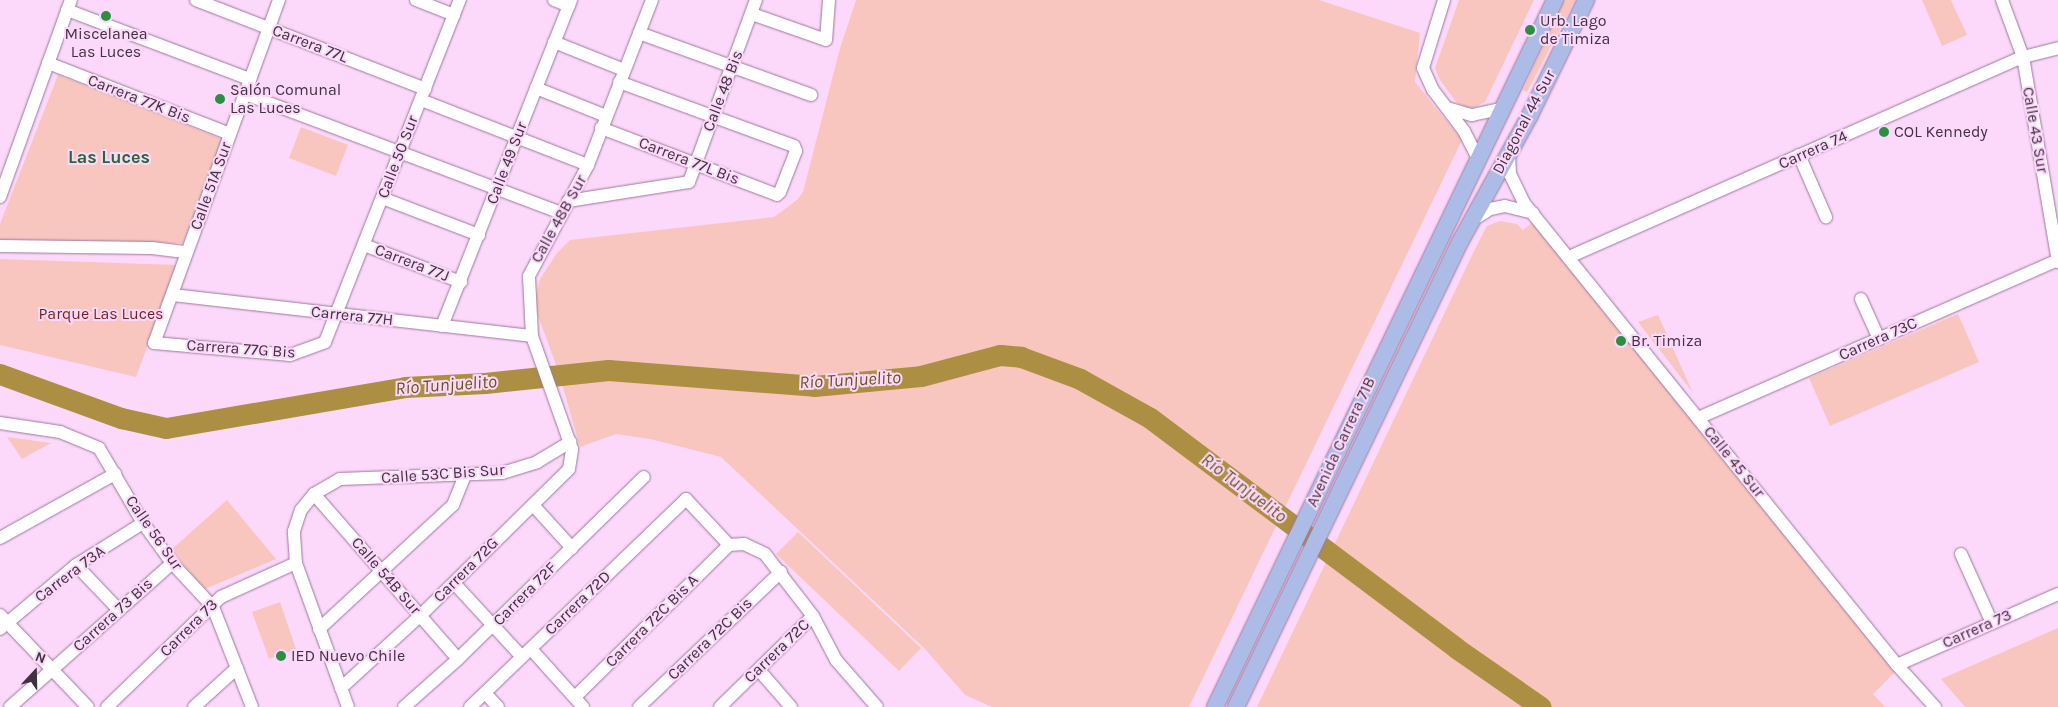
<!DOCTYPE html>
<meta charset="utf-8">
<style>
body{margin:0}
#map{position:relative;width:2058px;height:707px;overflow:hidden;background:#fcd9fa;font-family:Karla,sans-serif}
div>[style]{position:absolute}
.green>*{inset:0;background:#f8c6bf}
.river>*{height:21px;margin:-10.5px;padding:0 10.5px;transform-origin:10.5px;border-radius:10.5px;background:#ac8f43}
.roads{filter:drop-shadow(0 0 1px #9f779d) drop-shadow(0 0 1px #9f779d)}
.minor>*{height:12px;margin:-6px;padding:0 6px;transform-origin:6px;border-radius:6px;background:#fff}
.major>*{height:16px;margin:-8px;padding:0 8px;transform-origin:8px;border-radius:8px;background:#acbce6}
.dots>*{width:14px;height:14px;translate:-50% -50%;box-sizing:border-box;border:2px solid #fcd9fa;border-radius:50%}
span{translate:-50% -50%;white-space:nowrap;text-align:center;line-height:1.15;-webkit-text-stroke:4px #fcd9fa;paint-order:stroke}
.poi-label{font-size:16px;color:#423141}
.left{translate:0 -50%;text-align:left}
.street-label{font-size:16px;color:#423141}
.park-label{font-size:16px;color:#7e1e19}
.neighbourhood-label{font-size:18px;color:#2a6736;font-weight:700}
.water-label{font-size:18px;color:#685219;font-style:italic}
.north{position:absolute;left:10px;top:647px;width:50px;height:50px;-webkit-text-stroke:4px #fcd9fa;paint-order:stroke;rotate:21deg;font-size:14px;font-weight:700;line-height:20px;text-align:center;color:#423141}
.north::after{content:'';display:block;margin:auto;width:18px;height:22px;background:#423141;clip-path:polygon(50% 0,100% 100%,50% 72%,0 100%)}
</style>
<div id="map">
<div class="green">
<i style="clip-path:polygon(856px 0,1319px 0,1420px 33px,1415px 82px,1462px 140px,1189px 707px,992px 707px,965px 695px,925px 649px,721px 457px,650px 439px,616px 434px,580px 447px,558px 370px,534px 305px,540px 279px,557px 253px,570px 240px,774px 217px,797px 200px,803px 192px,840px 48px)"></i>
<i style="clip-path:polygon(1459px 0,1534px 0,1485px 102px,1471px 109px,1457px 103px,1440px 80px,1435px 68px)"></i>
<i style="clip-path:polygon(1564px 0,1575px 0,1527px 92px,1523px 90px)"></i>
<i style="clip-path:polygon(1922px 0,1951px 0,1967px 35px,1942px 46px)"></i>
<i style="clip-path:polygon(58px 75px,224px 140px,183px 243px,0 240px,0 224px)"></i>
<i style="clip-path:polygon(301px 127px,348px 145px,336px 176px,289px 158px)"></i>
<i style="clip-path:polygon(1500px 221px,1517px 224px,1523px 230px,1533px 222px,1896px 671px,1873px 694px,1885px 707px,1257px 707px,1476px 247px,1487px 226px)"></i>
<i style="clip-path:polygon(0 259px,178px 265px,136px 377px,0 345px)"></i>
<i style="clip-path:polygon(1958px 314px,1979px 362px,1830px 426px,1809px 378px)"></i>
<i style="clip-path:polygon(1658px 315px,1693px 393px,1638px 322px)"></i>
<i style="clip-path:polygon(7px 437px,51px 443px,22px 459px)"></i>
<i style="clip-path:polygon(227px 500px,276px 559px,205px 589px,171px 550px)"></i>
<i style="clip-path:polygon(798px 532px,921px 648px,899px 671px,776px 554px)"></i>
<i style="clip-path:polygon(280px 602px,296px 649px,269px 659px,252px 612px)"></i>
<i style="clip-path:polygon(2058px 628px,2058px 707px,1965px 707px,1941px 679px)"></i>
</div>
<div class="river">
<i style="left:0;top:374px;width:129px;rotate:20deg"></i>
<i style="left:121px;top:418px;width:46px;rotate:12.5deg"></i>
<i style="left:166px;top:428px;width:242px;rotate:-9.7deg"></i>
<i style="left:405px;top:387px;width:80px;rotate:-2.9deg"></i>
<i style="left:485px;top:383px;width:124px;rotate:-6deg"></i>
<i style="left:608px;top:370px;width:207px;rotate:4.4deg"></i>
<i style="left:814px;top:386px;width:107px;rotate:-5.3deg"></i>
<i style="left:921px;top:376px;width:82px;rotate:-14.9deg"></i>
<i style="left:1000px;top:355px;width:21px;rotate:5deg"></i>
<i style="left:1021px;top:357px;width:63px;rotate:20.4deg"></i>
<i style="left:1080px;top:379px;width:80px;rotate:29.1deg"></i>
<i style="left:1150px;top:418px;width:383px;rotate:36.9deg"></i>
<i style="left:1456px;top:648px;width:103px;rotate:34.8deg"></i>
</div>
<div class="roads">
<div class="minor">
<i style="left:196px;top:0;width:246px;rotate:21.2deg"></i>
<i style="left:279px;top:0;width:365px;rotate:110deg"></i>
<i style="left:154px;top:343px;width:137px;rotate:5deg"></i>
<i style="left:290px;top:355px;width:37px;rotate:-20deg"></i>
<i style="left:325px;top:342px;width:368px;rotate:-68.5deg"></i>
<i style="left:416px;top:0;width:41px;rotate:21.5deg"></i>
<i style="left:554px;top:0;width:16px;rotate:22deg"></i>
<i style="left:1444px;top:0;width:71px;rotate:107.2deg"></i>
<i style="left:1423px;top:68px;width:24px;rotate:66deg"></i>
<i style="left:1433px;top:90px;width:51px;rotate:52.9deg"></i>
<i style="left:1464px;top:131px;width:29px;rotate:63deg"></i>
<i style="left:2002px;top:0;width:61px;rotate:69.8deg"></i>
<i style="left:2023px;top:57px;width:208px;rotate:80.3deg"></i>
<i style="left:67px;top:10px;width:196px;rotate:20.7deg"></i>
<i style="left:752px;top:14px;width:78px;rotate:19.4deg"></i>
<i style="left:826px;top:40px;width:40px;rotate:-85.7deg"></i>
<i style="left:639px;top:33px;width:183px;rotate:19.8deg"></i>
<i style="left:554px;top:42px;width:75px;rotate:21.8deg"></i>
<i style="left:48px;top:63px;width:195px;rotate:21.3deg"></i>
<i style="left:536px;top:88px;width:75px;rotate:21.8deg"></i>
<i style="left:245px;top:94px;width:339px;rotate:20.6deg"></i>
<i style="left:421px;top:100px;width:179px;rotate:21.3deg"></i>
<i style="left:1447px;top:108px;width:26px;rotate:16deg"></i>
<i style="left:1472px;top:115px;width:33px;rotate:-12deg"></i>
<i style="left:601px;top:128px;width:188px;rotate:20.8deg"></i>
<i style="left:777px;top:195px;width:4px;rotate:-45deg"></i>
<i style="left:780px;top:192px;width:44px;rotate:-68.7deg"></i>
<i style="left:796px;top:151px;width:5px;rotate:-112deg"></i>
<i style="left:794px;top:146px;width:186px;rotate:-159.9deg"></i>
<i style="left:1509px;top:154px;width:20px;rotate:87deg"></i>
<i style="left:1510px;top:174px;width:32px;rotate:64deg"></i>
<i style="left:1524px;top:203px;width:594px;rotate:51.08deg"></i>
<i style="left:1897px;top:665px;width:57px;rotate:47.9deg"></i>
<i style="left:1799px;top:155px;width:68px;rotate:66.5deg"></i>
<i style="left:0;top:197px;width:209px;rotate:-70.2deg"></i>
<i style="left:382px;top:198px;width:104px;rotate:20.9deg"></i>
<i style="left:568px;top:201px;width:122px;rotate:-8.9deg"></i>
<i style="left:689px;top:182px;width:194px;rotate:-69.8deg"></i>
<i style="left:1473px;top:220px;width:20px;rotate:-33deg"></i>
<i style="left:1490px;top:209px;width:15px;rotate:-11deg"></i>
<i style="left:1505px;top:206px;width:29px;rotate:14deg"></i>
<i style="left:364px;top:245px;width:104px;rotate:20.9deg"></i>
<i style="left:0;top:246px;width:152px;rotate:0.8deg"></i>
<i style="left:152px;top:248px;width:35px;rotate:7deg"></i>
<i style="left:1569px;top:257px;width:496px;rotate:-23.8deg"></i>
<i style="left:2023px;top:57px;width:36px;rotate:-14deg"></i>
<i style="left:172px;top:295px;width:362px;rotate:6.5deg"></i>
<i style="left:1861px;top:299px;width:44px;rotate:65.8deg"></i>
<i style="left:442px;top:326px;width:351px;rotate:-68.4deg"></i>
<i style="left:1698px;top:418px;width:393px;rotate:-23.7deg"></i>
<i style="left:0;top:423px;width:61px;rotate:8.5deg"></i>
<i style="left:60px;top:432px;width:42px;rotate:22.3deg"></i>
<i style="left:99px;top:448px;width:87px;rotate:59.6deg"></i>
<i style="left:143px;top:523px;width:49px;rotate:54.1deg"></i>
<i style="left:172px;top:563px;width:60px;rotate:47deg"></i>
<i style="left:213px;top:607px;width:107px;rotate:68.7deg"></i>
<i style="left:314px;top:494px;width:219px;rotate:48.9deg"></i>
<i style="left:533px;top:505px;width:58px;rotate:47.8deg"></i>
<i style="left:0;top:538px;width:132px;rotate:-29.1deg"></i>
<i style="left:1961px;top:554px;width:76px;rotate:65.8deg"></i>
<i style="left:76px;top:565px;width:62px;rotate:46.3deg"></i>
<i style="left:454px;top:583px;width:100px;rotate:47.4deg"></i>
<i style="left:0;top:615px;width:127px;rotate:46.3deg"></i>
<i style="left:0;top:629px;width:99px;rotate:-40.1deg"></i>
<i style="left:76px;top:565px;width:79px;rotate:-32.1deg"></i>
<i style="left:319px;top:629px;width:183px;rotate:-42.8deg"></i>
<i style="left:453px;top:505px;width:32px;rotate:-68deg"></i>
<i style="left:531px;top:649px;width:78px;rotate:48.1deg"></i>
<i style="left:1897px;top:665px;width:176px;rotate:-23.8deg"></i>
<i style="left:759px;top:670px;width:49px;rotate:49.1deg"></i>
<i style="left:341px;top:688px;width:108px;rotate:-42.4deg"></i>
<i style="left:421px;top:615px;width:208px;rotate:-44.6deg"></i>
<i style="left:569px;top:469px;width:20px;rotate:-81deg"></i>
<i style="left:572px;top:449px;width:120px;rotate:-109.5deg"></i>
<i style="left:532px;top:336px;width:60px;rotate:-92.9deg"></i>
<i style="left:529px;top:276px;width:126px;rotate:-62deg"></i>
<i style="left:588px;top:165px;width:177px;rotate:-68.8deg"></i>
<i style="left:485px;top:693px;width:19px;rotate:47deg"></i>
<i style="left:575px;top:697px;width:216px;rotate:-44.6deg"></i>
<i style="left:10px;top:707px;width:217px;rotate:-41.6deg"></i>
<i style="left:107px;top:707px;width:158px;rotate:-44deg"></i>
<i style="left:221px;top:597px;width:82px;rotate:-24.4deg"></i>
<i style="left:194px;top:707px;width:58px;rotate:-42.2deg"></i>
<i style="left:348px;top:707px;width:153px;rotate:-109.9deg"></i>
<i style="left:296px;top:563px;width:32px;rotate:-94deg"></i>
<i style="left:294px;top:531px;width:22px;rotate:-72deg"></i>
<i style="left:301px;top:510px;width:21px;rotate:-51deg"></i>
<i style="left:314px;top:494px;width:30px;rotate:-30deg"></i>
<i style="left:340px;top:479px;width:162px;rotate:-2.1deg"></i>
<i style="left:502px;top:473px;width:37px;rotate:-17deg"></i>
<i style="left:537px;top:462px;width:39px;rotate:-31deg"></i>
<i style="left:404px;top:707px;width:72px;rotate:-41.6deg"></i>
<i style="left:458px;top:659px;width:260px;rotate:-44.4deg"></i>
<i style="left:470px;top:707px;width:300px;rotate:-43.9deg"></i>
<i style="left:686px;top:499px;width:63px;rotate:46.9deg"></i>
<i style="left:729px;top:545px;width:15px;rotate:-4deg"></i>
<i style="left:744px;top:544px;width:23px;rotate:25deg"></i>
<i style="left:765px;top:554px;width:78px;rotate:52.3deg"></i>
<i style="left:813px;top:616px;width:50px;rotate:62.4deg"></i>
<i style="left:836px;top:660px;width:62px;rotate:48.9deg"></i>
<i style="left:639px;top:707px;width:196px;rotate:-43.6deg"></i>
<i style="left:720px;top:707px;width:130px;rotate:-44.4deg"></i>
</div>
<div class="major">
<i style="left:1215px;top:707px;width:785px;rotate:-64.32deg"></i>
<i style="left:1236px;top:707px;width:516px;rotate:-64.28deg"></i>
<i style="left:1460px;top:242px;width:145px;rotate:-61.1deg"></i>
<i style="left:1530px;top:115px;width:128px;rotate:-64deg"></i>
</div>
</div>
<div class="dots">
<i style="left:106px;top:16px;background:#2a8e43"></i>
<i style="left:1530px;top:30px;background:#2a8e43"></i>
<i style="left:220px;top:99px;background:#2a8e43"></i>
<i style="left:1884px;top:132px;background:#2a8e43"></i>
<i style="left:1621px;top:341px;background:#2a8e43"></i>
<i style="left:281px;top:656px;background:#2a8e43"></i>
</div>
<div class="poi-label">
<span class="left" style="left:1540px;top:30px">Urb. Lago<br>de Timiza</span>
<span style="left:106px;top:43px">Miscelanea<br>Las Luces</span>
<span class="left" style="left:230px;top:99px">Salón Comunal<br>Las Luces</span>
<span class="left" style="left:1894px;top:132px">COL Kennedy</span>
<span class="left" style="left:1631px;top:341px">Br. Timiza</span>
<span class="left" style="left:291px;top:656px">IED Nuevo Chile</span>
</div>
<div class="street-label">
<span style="left:310px;top:44px;rotate:21deg">Carrera 77L</span>
<span style="left:723px;top:91px;rotate:-69deg">Calle 48 Bis</span>
<span style="left:139px;top:99px;rotate:21deg">Carrera 77K Bis</span>
<span style="left:1524px;top:122px;rotate:-62deg">Diagonal 44 Sur</span>
<span style="left:2035px;top:130px;rotate:80deg">Calle 43 Sur</span>
<span style="left:1813px;top:150px;rotate:-24deg">Carrera 74</span>
<span style="left:398px;top:157px;rotate:-69deg">Calle 50 Sur</span>
<span style="left:689px;top:161px;rotate:21deg">Carrera 77L Bis</span>
<span style="left:507px;top:163px;rotate:-69deg">Calle 49 Sur</span>
<span style="left:211px;top:186px;rotate:-70deg">Calle 51A Sur</span>
<span style="left:559px;top:219px;rotate:-61deg">Calle 48B Sur</span>
<span style="left:412px;top:263px;rotate:21deg">Carrera 77J</span>
<span style="left:352px;top:316px;rotate:6deg">Carrera 77H</span>
<span style="left:1878px;top:339px;rotate:-24deg">Carrera 73C</span>
<span style="left:241px;top:349px;rotate:4deg">Carrera 77G Bis</span>
<span style="left:1341px;top:442px;rotate:-65deg">Avenida Carrera 71B</span>
<span style="left:1734px;top:462px;rotate:51deg">Calle 45 Sur</span>
<span style="left:443px;top:474px;rotate:-4deg">Calle 53C Bis Sur</span>
<span style="left:154px;top:533px;rotate:55deg">Calle 56 Sur</span>
<span style="left:466px;top:570px;rotate:-45deg">Carrera 72G</span>
<span style="left:70px;top:574px;rotate:-37deg">Carrera 73A</span>
<span style="left:386px;top:576px;rotate:49deg">Calle 54B Sur</span>
<span style="left:525px;top:594px;rotate:-45deg">Carrera 72F</span>
<span style="left:578px;top:603px;rotate:-44deg">Carrera 72D</span>
<span style="left:113px;top:615px;rotate:-42deg">Carrera 73 Bis</span>
<span style="left:652px;top:621px;rotate:-45deg">Carrera 72C Bis A</span>
<span style="left:189px;top:628px;rotate:-45deg">Carrera 73</span>
<span style="left:1977px;top:629px;rotate:-24deg">Carrera 73</span>
<span style="left:710px;top:639px;rotate:-44deg">Carrera 72C Bis</span>
<span style="left:777px;top:651px;rotate:-44deg">Carrera 72C</span>
</div>
<div class="park-label">
<span style="left:101px;top:314px">Parque Las Luces</span>
</div>
<div class="neighbourhood-label">
<span style="left:109px;top:157px">Las Luces</span>
</div>
<div class="water-label">
<span style="left:850px;top:380px;rotate:-3deg">Río Tunjuelito</span>
<span style="left:446px;top:385px;rotate:-4deg">Río Tunjuelito</span>
<span style="left:1244px;top:488px;rotate:37deg">Río Tunjuelito</span>
</div>
<div class="north">N</div>
</div>
